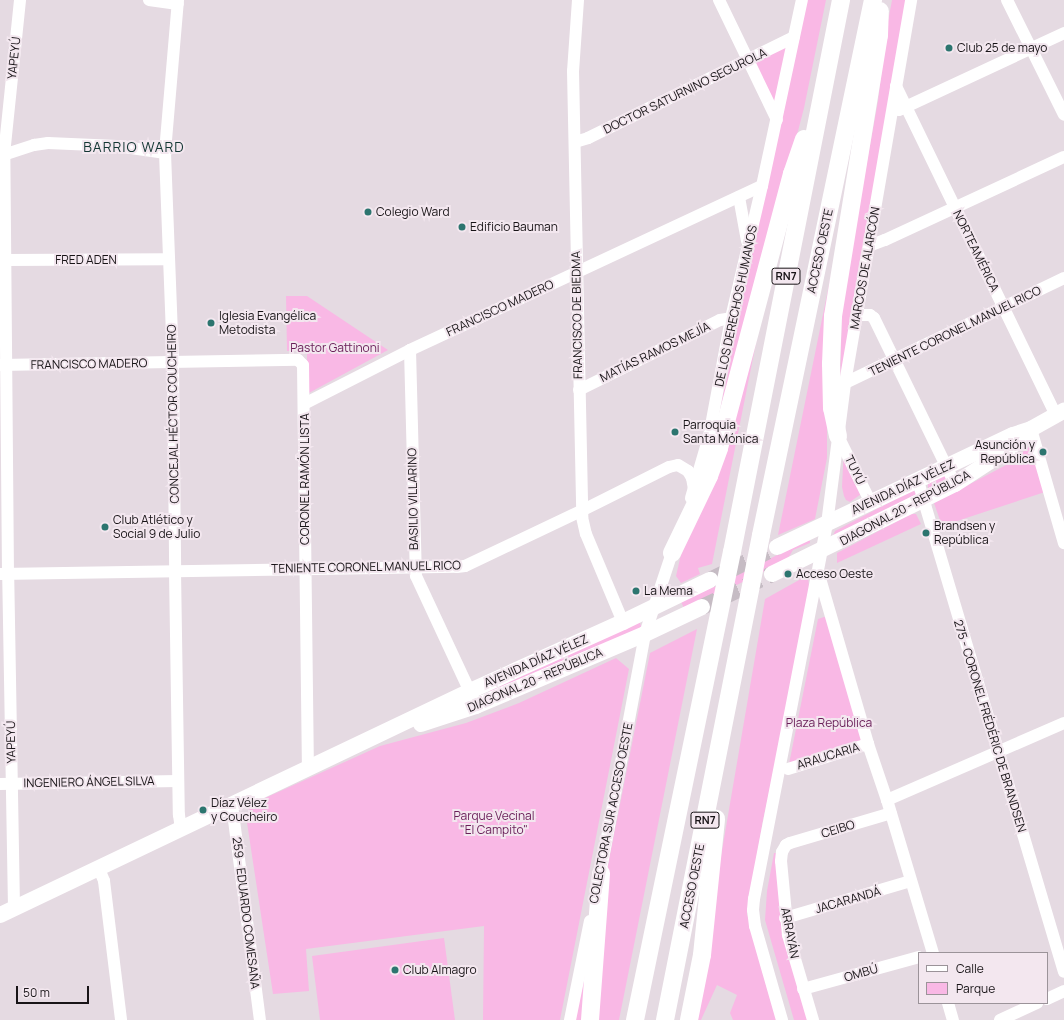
<!DOCTYPE html>
<meta charset="utf-8">
<style>
body{margin:0}
#map{position:relative;width:1064px;height:1020px;overflow:hidden;background:#e5dae2;font-family:Manrope,sans-serif}
div>[style]{position:absolute}
.green>*{inset:0;background:#f9b8e5}
.major-tunnel>*{height:16px;margin-top:-8px;transform-origin:0;background:repeating-linear-gradient(90deg,#c6bcc4 0 16px,transparent 0 24px)}
.minor>*{height:12px;margin:-6px;padding:0 6px;transform-origin:6px;border-radius:6px;background:#fff}
.major>*{height:16px;margin:-8px;padding:0 8px;transform-origin:8px;border-radius:8px;background:#fff}
.highway>*{height:18px;margin:-9px;padding:0 9px;transform-origin:9px;border-radius:9px;background:#fff}
.dots>*{width:11px;height:11px;translate:-50% -50%;box-sizing:border-box;border:2px solid #f3e7ef;border-radius:50%}
span{translate:-50% -50%;white-space:nowrap;text-align:center;line-height:1.15;-webkit-text-stroke:4px #f3e7ef;paint-order:stroke}
.shield-label span{padding:1px 3px;background:#f3e7ef;border:1px solid;border-radius:3px;-webkit-text-stroke-width:0}
.shield-label{font-size:11px;color:#181417;font-weight:700}
.poi-label{font-size:12px;color:#181417}
.left{translate:0 -50%;text-align:left}
.right{translate:-100% -50%;text-align:right}
.street-label{font-size:12px;color:#181417}
.park-label{font-size:12px;color:#691e58}
.quarter-label{font-size:14px;color:#133633;letter-spacing:1px}
.legend{position:absolute;left:918px;top:952px;width:130px;height:52px;box-sizing:border-box;background:#f3e7ef;border:1px solid #9b9399;margin:0;padding:5px 7px;list-style:none;font-size:12px;color:#181417}
.legend li{display:flex;align-items:center;gap:8px;height:20px}
.legend b{width:20px;border:1px solid #9b9399}
.scale{position:absolute;left:16px;top:986px;width:73px;height:18px;box-sizing:border-box;border:2px solid #181417;border-top:0;padding-left:5px;font-size:12px;line-height:14px;white-space:nowrap;color:#181417;-webkit-text-stroke:3px #f3e7ef;paint-order:stroke}
</style>
<div id="map">
<div class="green">
<i style="clip-path:polygon(806px 0,826px 0,804px 108px,766px 254px,714px 443px,741px 298px)"></i>
<i style="clip-path:polygon(892px 0,908px 0,840px 390px,842px 301px,878px 101px,887px 27px)"></i>
<i style="clip-path:polygon(787px 46px,775px 107px,754px 63px)"></i>
<i style="clip-path:polygon(841px 226px,827px 396px,827px 458px,815px 519px,778px 535px)"></i>
<i style="clip-path:polygon(286px 296px,307px 296px,388px 350px,307px 394px,307px 351px,287px 351px)"></i>
<i style="clip-path:polygon(764px 303px,712px 564px,698px 568px,700px 574px,681px 583px,676px 576px,685px 537px)"></i>
<i style="clip-path:polygon(1030px 446px,1045px 492px,942px 526px,934px 503px,1008px 464px)"></i>
<i style="clip-path:polygon(844px 448px,864px 492px,850px 502px,846px 500px,844px 496px,842px 487px)"></i>
<i style="clip-path:polygon(945px 474px,948px 479px,928px 488px,928px 484px)"></i>
<i style="clip-path:polygon(913px 490px,917px 494px,833px 536px,835px 531px)"></i>
<i style="clip-path:polygon(911px 514px,916px 514px,921px 524px,837px 563px,837px 553px)"></i>
<i style="clip-path:polygon(808px 540px,810px 541px,810px 543px,793px 550px,787px 560px,688px 609px,684px 608px,681px 602px)"></i>
<i style="clip-path:polygon(808px 575px,809px 587px,799px 654px,763px 820px,747px 914px,776px 1014px,776px 1020px,733px 1020px,730px 1013px,737px 995px,717px 985px,701px 1020px,693px 1020px,765px 599px)"></i>
<i style="clip-path:polygon(824px 617px,830px 618px,868px 744px,788px 769px,818px 619px)"></i>
<i style="clip-path:polygon(638px 622px,640px 623px,641px 626px,639px 630px,486px 695px,490px 691px)"></i>
<i style="clip-path:polygon(697px 629px,619px 1020px,594px 1020px,606px 875px,650px 653px)"></i>
<i style="clip-path:polygon(616px 658px,629px 669px,560px 1020px,483px 1020px,484px 926px,306px 949px,309px 991px,273px 994px,246px 816px,252px 804px,380px 746px,466px 723px,519px 703px)"></i>
<i style="clip-path:polygon(774px 853px,778px 853px,781px 919px,811px 1020px,794px 1020px,765px 920px,767px 891px)"></i>
<i style="clip-path:polygon(444px 938px,455px 1020px,320px 1020px,312px 956px)"></i>
<i style="clip-path:polygon(589px 957px,583px 1020px,575px 1020px)"></i>
</div>
<div class="major-tunnel">
<i style="left:710px;top:580px;width:75px;rotate:-26.2deg"></i>
<i style="left:702px;top:607px;width:77px;rotate:-25.2deg"></i>
</div>
<div class="minor">
<i style="left:149px;top:0;width:29px;rotate:8deg"></i>
<i style="left:178px;top:0;width:154px;rotate:94.9deg"></i>
<i style="left:165px;top:153px;width:210px;rotate:87.8deg"></i>
<i style="left:173px;top:363px;width:208px;rotate:89.4deg"></i>
<i style="left:175px;top:571px;width:244px;rotate:89.1deg"></i>
<i style="left:179px;top:815px;width:14px;rotate:82deg"></i>
<i style="left:578px;top:0;width:71px;rotate:94deg"></i>
<i style="left:573px;top:71px;width:446px;rotate:88.8deg"></i>
<i style="left:582px;top:517px;width:17px;rotate:77deg"></i>
<i style="left:586px;top:534px;width:95px;rotate:67.2deg"></i>
<i style="left:719px;top:0;width:133px;rotate:64.2deg"></i>
<i style="left:1007px;top:0;width:128px;rotate:63.6deg"></i>
<i style="left:896px;top:86px;width:366px;rotate:64.1deg"></i>
<i style="left:899px;top:110px;width:182px;rotate:-25deg"></i>
<i style="left:575px;top:142px;width:14px;rotate:-17deg"></i>
<i style="left:588px;top:138px;width:229px;rotate:-26.1deg"></i>
<i style="left:0;top:156px;width:36px;rotate:-18deg"></i>
<i style="left:34px;top:145px;width:14px;rotate:-8deg"></i>
<i style="left:48px;top:143px;width:69px;rotate:2.5deg"></i>
<i style="left:117px;top:146px;width:49px;rotate:8.3deg"></i>
<i style="left:739px;top:197px;width:45px;rotate:79.7deg"></i>
<i style="left:869px;top:246px;width:17px;rotate:-21deg"></i>
<i style="left:885px;top:240px;width:197px;rotate:-24.9deg"></i>
<i style="left:4px;top:260px;width:164px;rotate:-0.3deg"></i>
<i style="left:857px;top:315px;width:13px"></i>
<i style="left:870px;top:315px;width:5px;rotate:37deg"></i>
<i style="left:874px;top:318px;width:185px;rotate:64deg"></i>
<i style="left:410px;top:350px;width:226px;rotate:88.5deg"></i>
<i style="left:416px;top:576px;width:135px;rotate:65deg"></i>
<i style="left:0;top:365px;width:298px;rotate:-1deg"></i>
<i style="left:298px;top:360px;width:7px;rotate:45deg"></i>
<i style="left:303px;top:365px;width:403px;rotate:89.3deg"></i>
<i style="left:845px;top:383px;width:243px;rotate:-25.6deg"></i>
<i style="left:579px;top:390px;width:157px;rotate:-26.4deg"></i>
<i style="left:720px;top:320px;width:11px;rotate:-10deg"></i>
<i style="left:304px;top:404px;width:119px;rotate:-27deg"></i>
<i style="left:410px;top:350px;width:388px;rotate:-25deg"></i>
<i style="left:1031px;top:429px;width:119px;rotate:73.9deg"></i>
<i style="left:838px;top:436px;width:75px;rotate:63.8deg"></i>
<i style="left:918px;top:481px;width:512px;rotate:73.44deg"></i>
<i style="left:691px;top:498px;width:65px;rotate:-73.8deg"></i>
<i style="left:709px;top:436px;width:120px;rotate:-79.4deg"></i>
<i style="left:731px;top:318px;width:136px;rotate:-76.8deg"></i>
<i style="left:762px;top:186px;width:190px;rotate:-77.9deg"></i>
<i style="left:0;top:574px;width:457px;rotate:-0.9deg"></i>
<i style="left:457px;top:567px;width:8px;rotate:-7deg"></i>
<i style="left:465px;top:566px;width:128px;rotate:-25.4deg"></i>
<i style="left:581px;top:511px;width:98px;rotate:-26.6deg"></i>
<i style="left:669px;top:467px;width:9px;rotate:-13deg"></i>
<i style="left:678px;top:465px;width:12px;rotate:31deg"></i>
<i style="left:688px;top:471px;width:8px;rotate:60deg"></i>
<i style="left:692px;top:478px;width:11px;rotate:80deg"></i>
<i style="left:819px;top:575px;width:176px;rotate:73.8deg"></i>
<i style="left:868px;top:744px;width:59px;rotate:71.3deg"></i>
<i style="left:887px;top:800px;width:160px;rotate:73.3deg"></i>
<i style="left:788px;top:769px;width:84px;rotate:-17.4deg"></i>
<i style="left:0;top:784px;width:178px;rotate:-1deg"></i>
<i style="left:887px;top:800px;width:193px;rotate:-23.5deg"></i>
<i style="left:232px;top:805px;width:217px;rotate:82.6deg"></i>
<i style="left:99px;top:869px;width:13px;rotate:67deg"></i>
<i style="left:104px;top:881px;width:140px;rotate:83deg"></i>
<i style="left:599px;top:880px;width:250px;rotate:-79.4deg"></i>
<i style="left:645px;top:634px;width:92px;rotate:-71.6deg"></i>
<i style="left:14px;top:908px;width:334px;rotate:-91deg"></i>
<i style="left:8px;top:574px;width:419px;rotate:-90.5deg"></i>
<i style="left:4px;top:155px;width:156px;rotate:-84.1deg"></i>
<i style="left:785px;top:918px;width:131px;rotate:-16.4deg"></i>
<i style="left:803px;top:989px;width:120px;rotate:-15.4deg"></i>
<i style="left:1047px;top:999px;width:19px;rotate:-25deg"></i>
<i style="left:948px;top:1003px;width:18px;rotate:74deg"></i>
<i style="left:570px;top:1020px;width:101px;rotate:-78.6deg"></i>
<i style="left:782px;top:1020px;width:98px;rotate:-106deg"></i>
<i style="left:755px;top:926px;width:16px;rotate:-97deg"></i>
<i style="left:753px;top:910px;width:11px;rotate:-85deg"></i>
<i style="left:754px;top:899px;width:382px;rotate:-79deg"></i>
<i style="left:827px;top:524px;width:142px;rotate:-82.7deg"></i>
<i style="left:845px;top:383px;width:389px;rotate:-80.2deg"></i>
<i style="left:813px;top:1020px;width:89px;rotate:-106.4deg"></i>
<i style="left:788px;top:935px;width:74px;rotate:-95.4deg"></i>
<i style="left:781px;top:861px;width:9px;rotate:-84deg"></i>
<i style="left:782px;top:852px;width:8px;rotate:-60deg"></i>
<i style="left:786px;top:845px;width:4px;rotate:-27deg"></i>
<i style="left:790px;top:843px;width:105px;rotate:-16.5deg"></i>
<i style="left:1000px;top:1020px;width:41px;rotate:-24.7deg"></i>
</div>
<div class="major">
<i style="left:777px;top:547px;width:261px;rotate:-25.4deg"></i>
<i style="left:1013px;top:435px;width:19px;rotate:-18deg"></i>
<i style="left:1031px;top:429px;width:38px;rotate:-29deg"></i>
<i style="left:772px;top:574px;width:204px;rotate:-26.2deg"></i>
<i style="left:955px;top:484px;width:61px;rotate:-32.9deg"></i>
<i style="left:1006px;top:451px;width:25px;rotate:-40deg"></i>
<i style="left:421px;top:724px;width:58px;rotate:-18.1deg"></i>
<i style="left:476px;top:706px;width:184px;rotate:-23.1deg"></i>
<i style="left:645px;top:634px;width:63px;rotate:-25.3deg"></i>
<i style="left:0;top:915px;width:521px;rotate:-25.48deg"></i>
<i style="left:470px;top:691px;width:168px;rotate:-24.3deg"></i>
<i style="left:623px;top:622px;width:97px;rotate:-25.8deg"></i>
</div>
<div class="highway">
<i style="left:838px;top:436px;width:29px;rotate:-102deg"></i>
<i style="left:832px;top:408px;width:44px;rotate:-91.3deg"></i>
<i style="left:831px;top:364px;width:48px;rotate:-87.6deg"></i>
<i style="left:833px;top:316px;width:285px;rotate:-80.7deg"></i>
<i style="left:879px;top:35px;width:24px;rotate:-88deg"></i>
<i style="left:672px;top:553px;width:85px;rotate:-64.3deg"></i>
<i style="left:709px;top:476px;width:30px;rotate:-70deg"></i>
<i style="left:719px;top:448px;width:284px;rotate:-75.1deg"></i>
<i style="left:792px;top:174px;width:37px;rotate:-71deg"></i>
<i style="left:590px;top:1020px;width:147px;rotate:-85.7deg"></i>
<i style="left:635px;top:1020px;width:478px;rotate:-78.3deg"></i>
<i style="left:732px;top:552px;width:563px;rotate:-78.83deg"></i>
<i style="left:665px;top:1020px;width:494px;rotate:-78.8deg"></i>
<i style="left:761px;top:535px;width:547px;rotate:-78.18deg"></i>
<i style="left:689px;top:1020px;width:66px;rotate:-78.7deg"></i>
<i style="left:702px;top:955px;width:137px;rotate:-84.1deg"></i>
</div>
<div class="dots">
<i style="left:949px;top:48px;background:#2c756f"></i>
<i style="left:368px;top:212px;background:#2c756f"></i>
<i style="left:462px;top:227px;background:#2c756f"></i>
<i style="left:211px;top:323px;background:#2c756f"></i>
<i style="left:675px;top:432px;background:#2c756f"></i>
<i style="left:1043px;top:452px;background:#2c756f"></i>
<i style="left:105px;top:527px;background:#2c756f"></i>
<i style="left:926px;top:533px;background:#2c756f"></i>
<i style="left:788px;top:574px;background:#2c756f"></i>
<i style="left:636px;top:591px;background:#2c756f"></i>
<i style="left:203px;top:810px;background:#2c756f"></i>
<i style="left:395px;top:970px;background:#2c756f"></i>
</div>
<div class="shield-label">
<span style="left:786px;top:276px">RN7</span>
<span style="left:705px;top:820px">RN7</span>
</div>
<div class="poi-label">
<span class="left" style="left:957px;top:48px">Club 25 de mayo</span>
<span class="left" style="left:376px;top:212px">Colegio Ward</span>
<span class="left" style="left:470px;top:227px">Edificio Bauman</span>
<span class="left" style="left:219px;top:323px">Iglesia Evangélica<br>Metodista</span>
<span class="left" style="left:683px;top:432px">Parroquia<br>Santa Mónica</span>
<span class="right" style="left:1035px;top:452px">Asunción y<br>República</span>
<span class="left" style="left:113px;top:527px">Club Atlético y<br>Social 9 de Julio</span>
<span class="left" style="left:934px;top:533px">Brandsen y<br>República</span>
<span class="left" style="left:796px;top:574px">Acceso Oeste</span>
<span class="left" style="left:644px;top:591px">La Mema</span>
<span class="left" style="left:211px;top:810px">Díaz Vélez<br>y Coucheiro</span>
<span class="left" style="left:403px;top:970px">Club Almagro</span>
</div>
<div class="street-label">
<span style="left:14px;top:58px;rotate:-84deg">YAPEYÚ</span>
<span style="left:685px;top:91px;rotate:-26deg">DOCTOR SATURNINO SEGUROLA</span>
<span style="left:820px;top:251px;rotate:-78deg">ACCESO OESTE</span>
<span style="left:976px;top:251px;rotate:64deg">NORTEAMÉRICA</span>
<span style="left:86px;top:260px">FRED ADEN</span>
<span style="left:865px;top:268px;rotate:-80deg">MARCOS DE ALARCÓN</span>
<span style="left:736px;top:306px;rotate:-78deg">DE LOS DERECHOS HUMANOS</span>
<span style="left:500px;top:308px;rotate:-25deg">FRANCISCO MADERO</span>
<span style="left:577px;top:315px;rotate:-91deg">FRANCISCO DE BIEDMA</span>
<span style="left:955px;top:331px;rotate:-26deg">TENIENTE CORONEL MANUEL RICO</span>
<span style="left:655px;top:352px;rotate:-26deg">MATÍAS RAMOS MEJÍA</span>
<span style="left:89px;top:364px;rotate:-1deg">FRANCISCO MADERO</span>
<span style="left:173px;top:414px;rotate:-91deg">CONCEJAL HÉCTOR COUCHEIRO</span>
<span style="left:855px;top:470px;rotate:64deg">TUYÚ</span>
<span style="left:305px;top:479px;rotate:-90deg">CORONEL RAMÓN LISTA</span>
<span style="left:903px;top:487px;rotate:-25deg">AVENIDA DÍAZ VÉLEZ</span>
<span style="left:413px;top:499px;rotate:-91deg">BASILIO VILLARINO</span>
<span style="left:905px;top:508px;rotate:-28deg">DIAGONAL 20 - REPÚBLICA</span>
<span style="left:366px;top:567px;rotate:-1deg">TENIENTE CORONEL MANUEL RICO</span>
<span style="left:536px;top:661px;rotate:-24deg">AVENIDA DÍAZ VÉLEZ</span>
<span style="left:535px;top:680px;rotate:-23deg">DIAGONAL 20 - REPÚBLICA</span>
<span style="left:990px;top:726px;rotate:73deg">275 - CORONEL FRÉDÉRIC DE BRANDSEN</span>
<span style="left:11px;top:742px;rotate:-91deg">YAPEYÚ</span>
<span style="left:828px;top:756px;rotate:-17deg">ARAUCARIA</span>
<span style="left:89px;top:782px;rotate:-1deg">INGENIERO ÁNGEL SILVA</span>
<span style="left:611px;top:813px;rotate:-79deg">COLECTORA SUR ACCESO OESTE</span>
<span style="left:838px;top:829px;rotate:-17deg">CEIBO</span>
<span style="left:692px;top:886px;rotate:-79deg">ACCESO OESTE</span>
<span style="left:848px;top:900px;rotate:-16deg">JACARANDÁ</span>
<span style="left:246px;top:913px;rotate:83deg">259 - EDUARDO COMESAÑA</span>
<span style="left:790px;top:933px;rotate:79deg">ARRAYÁN</span>
<span style="left:861px;top:973px;rotate:-16deg">OMBÚ</span>
</div>
<div class="park-label">
<span style="left:335px;top:348px">Pastor Gattinoni</span>
<span style="left:829px;top:723px">Plaza República</span>
<span style="left:494px;top:823px">Parque Vecinal<br>"El Campito"</span>
</div>
<div class="quarter-label">
<span style="left:134px;top:147px">BARRIO WARD</span>
</div>
<ul class="legend">
<li><b style="height:5px;background:#fff"></b>Calle</li>
<li><b style="height:11px;background:#f9b8e5"></b>Parque</li>
</ul>
<div class="scale">50 m</div>
</div>
